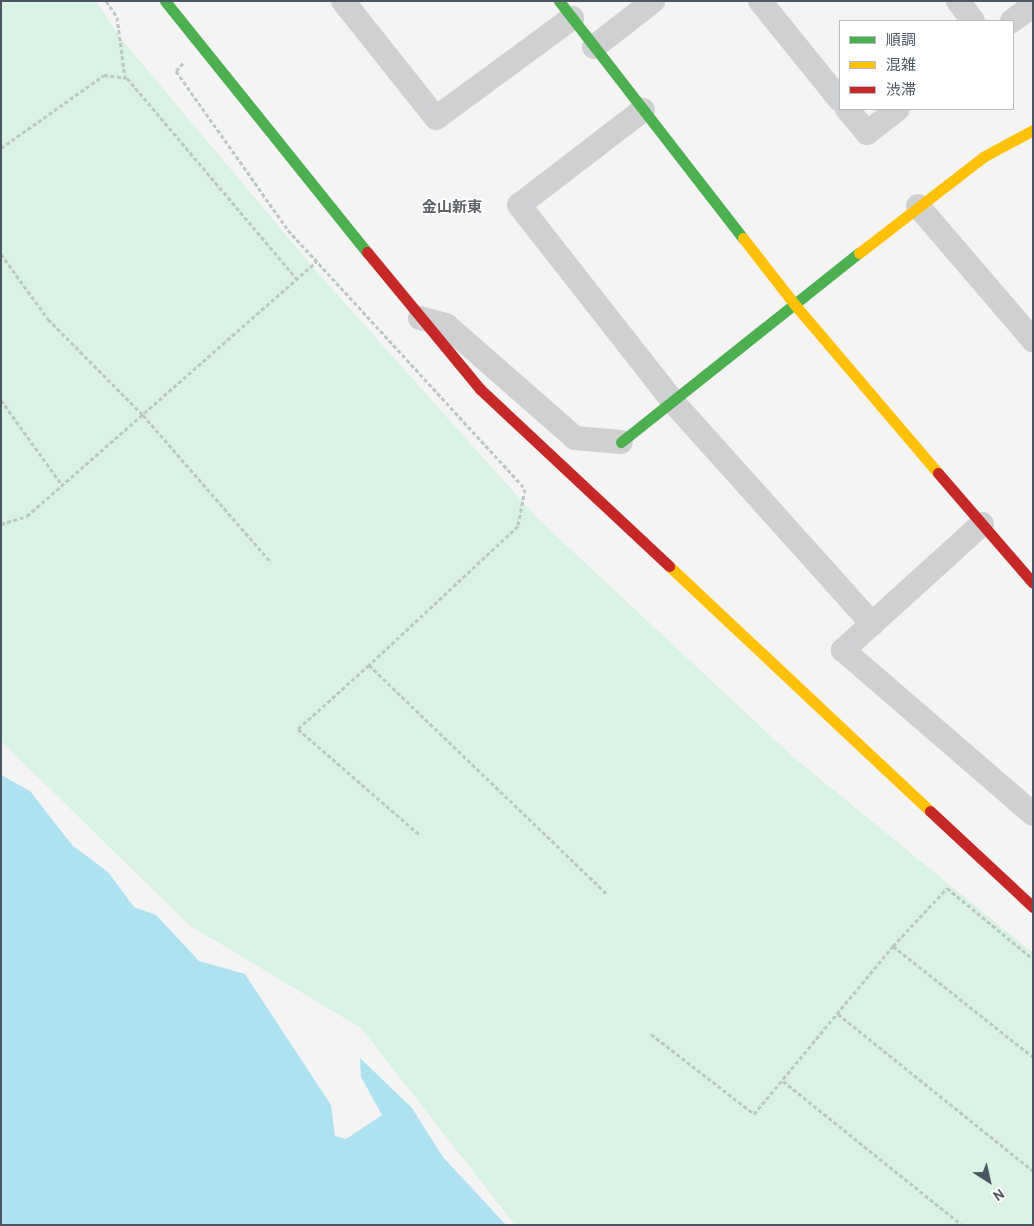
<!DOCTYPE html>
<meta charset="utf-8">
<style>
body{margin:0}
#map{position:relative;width:1034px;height:1226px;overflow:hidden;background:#f4f4f4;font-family:Overpass,"Noto Sans JP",sans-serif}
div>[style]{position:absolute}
.green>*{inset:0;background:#d9f2e3}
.water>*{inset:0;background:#aee2f0}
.path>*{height:3px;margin-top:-1.5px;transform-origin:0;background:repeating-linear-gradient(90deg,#bcc7c4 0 4px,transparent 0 6.5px)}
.street>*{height:24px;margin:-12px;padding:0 12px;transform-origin:12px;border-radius:12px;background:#ced0d2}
.fast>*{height:11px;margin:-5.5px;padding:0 5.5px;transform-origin:5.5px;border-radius:5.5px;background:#4caf50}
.slow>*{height:11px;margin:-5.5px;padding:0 5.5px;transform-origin:5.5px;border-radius:5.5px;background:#ffc107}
.jam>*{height:11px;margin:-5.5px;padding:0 5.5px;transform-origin:5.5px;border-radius:5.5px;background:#c62828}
span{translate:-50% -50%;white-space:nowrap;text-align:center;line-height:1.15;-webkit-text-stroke:4px #fff;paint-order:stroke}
.neighbourhood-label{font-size:15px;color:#5f6368;font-weight:700}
.frame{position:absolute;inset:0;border:2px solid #4a5661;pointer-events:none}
.legend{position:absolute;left:839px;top:20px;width:175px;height:90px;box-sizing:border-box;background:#fff;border:1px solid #b7bbc0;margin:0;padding:6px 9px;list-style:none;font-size:15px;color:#4a5661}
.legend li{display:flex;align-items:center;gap:10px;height:25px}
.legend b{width:25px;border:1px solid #b7bbc0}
.north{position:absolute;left:964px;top:1156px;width:50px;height:50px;-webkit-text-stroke:4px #fff;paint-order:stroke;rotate:145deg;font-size:14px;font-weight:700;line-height:20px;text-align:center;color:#4a5661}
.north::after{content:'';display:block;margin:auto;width:18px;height:22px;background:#4a5661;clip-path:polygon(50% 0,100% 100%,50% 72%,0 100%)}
</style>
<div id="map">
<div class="green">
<i style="clip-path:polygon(1px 1px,96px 1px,118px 35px,317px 272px,537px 518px,792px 756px,1033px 953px,1033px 1225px,515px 1225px,361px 1028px,189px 925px,1px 741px)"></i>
</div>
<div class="water">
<i style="clip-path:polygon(1px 775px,30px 791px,72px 845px,108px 872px,134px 907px,156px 915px,199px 961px,245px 974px,331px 1105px,335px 1136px,346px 1139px,382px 1115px,361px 1077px,360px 1058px,412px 1108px,443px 1157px,506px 1225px,1px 1225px)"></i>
</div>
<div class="path">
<i style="left:106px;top:1px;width:19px;rotate:55deg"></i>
<i style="left:117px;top:17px;width:62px;rotate:82.5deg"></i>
<i style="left:183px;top:63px;width:11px;rotate:131deg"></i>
<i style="left:176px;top:71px;width:194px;rotate:54.8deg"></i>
<i style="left:288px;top:230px;width:351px;rotate:47.5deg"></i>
<i style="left:525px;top:489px;width:38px;rotate:101deg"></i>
<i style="left:518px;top:526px;width:204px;rotate:137deg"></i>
<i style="left:369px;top:665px;width:329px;rotate:43.9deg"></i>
<i style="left:1px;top:148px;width:126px;rotate:-35.3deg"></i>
<i style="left:104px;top:75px;width:23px;rotate:7deg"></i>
<i style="left:127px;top:78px;width:263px;rotate:49.8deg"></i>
<i style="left:1px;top:254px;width:80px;rotate:54.1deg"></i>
<i style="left:48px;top:319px;width:135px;rotate:45.3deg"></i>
<i style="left:143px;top:415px;width:195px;rotate:49deg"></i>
<i style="left:1px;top:400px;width:105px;rotate:54.3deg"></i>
<i style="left:1px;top:524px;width:27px;rotate:-17deg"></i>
<i style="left:27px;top:516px;width:385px;rotate:-41.3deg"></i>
<i style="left:369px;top:665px;width:96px;rotate:138deg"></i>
<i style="left:298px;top:729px;width:160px;rotate:41deg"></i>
<i style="left:893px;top:946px;width:179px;rotate:38.4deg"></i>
<i style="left:838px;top:1014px;width:250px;rotate:38.8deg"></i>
<i style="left:651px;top:1034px;width:130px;rotate:37.8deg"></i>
<i style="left:754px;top:1114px;width:218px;rotate:-50.4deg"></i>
<i style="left:893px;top:946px;width:79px;rotate:-47deg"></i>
<i style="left:947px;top:888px;width:112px;rotate:39.5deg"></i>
<i style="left:783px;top:1081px;width:230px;rotate:38.8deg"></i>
</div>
<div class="street">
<i style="left:343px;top:1px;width:149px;rotate:51.5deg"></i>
<i style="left:436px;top:118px;width:169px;rotate:-36.3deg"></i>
<i style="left:760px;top:1px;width:127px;rotate:51.1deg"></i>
<i style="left:958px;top:1px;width:25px;rotate:53deg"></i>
<i style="left:1012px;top:21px;width:26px;rotate:-37deg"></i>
<i style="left:594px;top:47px;width:75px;rotate:-37.9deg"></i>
<i style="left:847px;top:109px;width:31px;rotate:50deg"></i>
<i style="left:867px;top:133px;width:39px;rotate:-38deg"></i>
<i style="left:643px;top:110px;width:156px;rotate:142.5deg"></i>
<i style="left:519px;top:205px;width:251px;rotate:51.9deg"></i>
<i style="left:674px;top:403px;width:297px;rotate:48.1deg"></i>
<i style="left:918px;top:206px;width:177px;rotate:49.4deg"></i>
<i style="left:420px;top:318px;width:27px;rotate:15deg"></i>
<i style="left:446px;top:325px;width:171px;rotate:41.2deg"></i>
<i style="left:575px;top:438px;width:46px;rotate:5deg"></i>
<i style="left:982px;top:524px;width:188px;rotate:137.8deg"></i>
<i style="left:843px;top:650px;width:251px;rotate:40.8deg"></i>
</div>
<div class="fast">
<i style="left:165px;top:1px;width:322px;rotate:51.2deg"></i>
<i style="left:559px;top:1px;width:300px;rotate:52.2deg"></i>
<i style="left:621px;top:442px;width:304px;rotate:-38.5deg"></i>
</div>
<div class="slow">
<i style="left:743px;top:238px;width:85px;rotate:52.2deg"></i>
<i style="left:795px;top:305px;width:221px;rotate:49.6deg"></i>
<i style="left:859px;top:253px;width:157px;rotate:-37.7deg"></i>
<i style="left:983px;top:157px;width:57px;rotate:-28.4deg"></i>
<i style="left:669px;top:566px;width:358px;rotate:43.2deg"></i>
</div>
<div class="jam">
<i style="left:367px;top:252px;width:178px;rotate:50.5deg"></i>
<i style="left:480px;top:389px;width:259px;rotate:43.1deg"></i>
<i style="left:938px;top:473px;width:145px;rotate:49.2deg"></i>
<i style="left:930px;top:811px;width:141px;rotate:43deg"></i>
</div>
<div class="neighbourhood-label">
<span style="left:452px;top:209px">金山新東</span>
</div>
<div class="frame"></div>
<ul class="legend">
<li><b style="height:6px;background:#4caf50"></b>順調</li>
<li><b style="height:6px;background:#ffc107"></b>混雑</li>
<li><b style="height:6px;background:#c62828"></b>渋滞</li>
</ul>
<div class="north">N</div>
</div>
